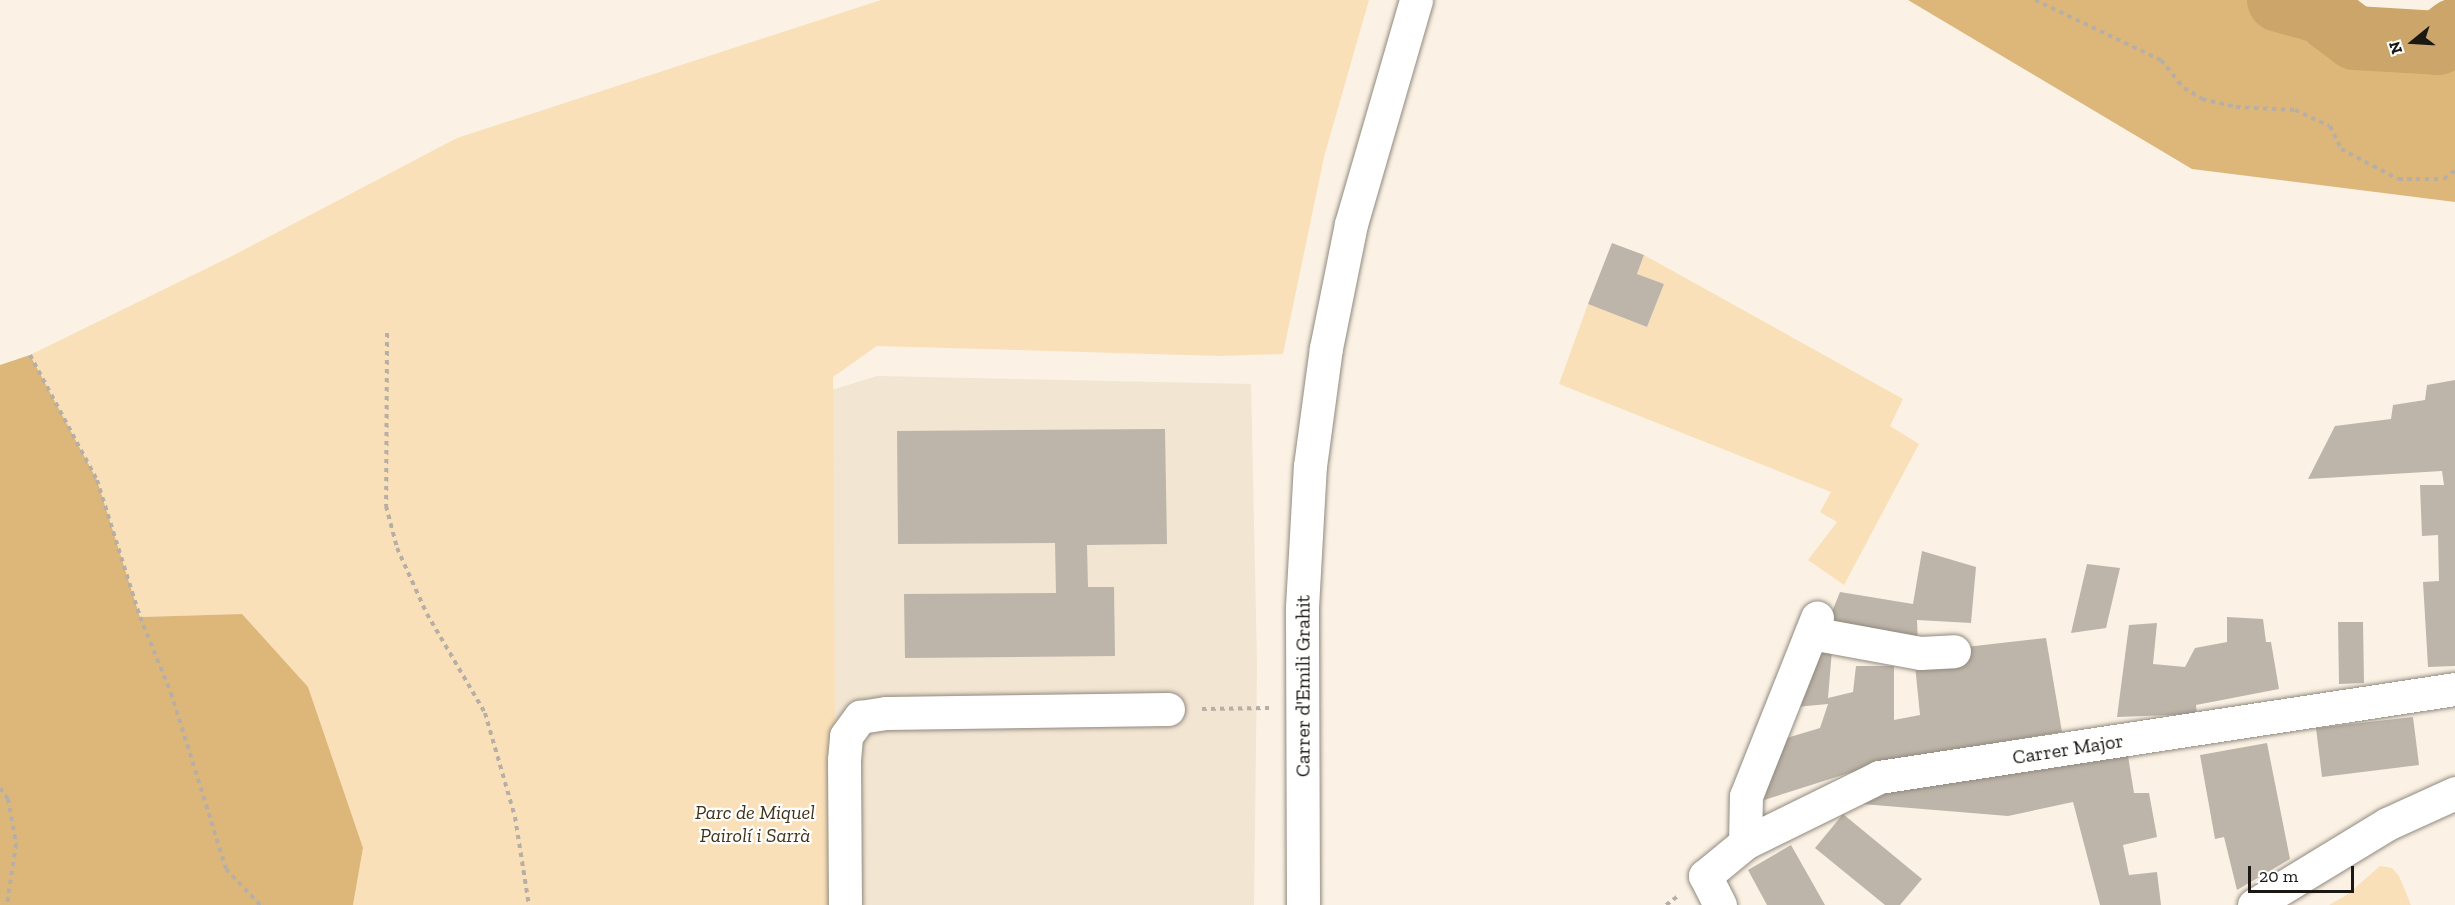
<!DOCTYPE html>
<meta charset="utf-8">
<style>
body{margin:0}
#map{position:relative;width:2455px;height:905px;overflow:hidden;background:#fbf2e5;font-family:"Zilla Slab",serif}
div>[style]{position:absolute}
.built>*{inset:0;background:#f2e5d2}
.green>*{inset:0;background:#f9e0b8}
.forest>*{inset:0;background:#ddb77a}
.river>*{height:64px;margin:-32px;padding:0 32px;transform-origin:32px;border-radius:32px;background:#cba569}
.building>*{inset:0;background:#bdb5a9}
.path>*{height:4px;margin-top:-2px;transform-origin:0;background:repeating-linear-gradient(90deg,#b7afa5 0 4.5px,transparent 0 9px)}
.roads{filter:drop-shadow(0 0 2px #91897e) drop-shadow(0 0 2px #91897e)}
.minor>*{height:33px;margin:-16.5px;padding:0 16.5px;transform-origin:16.5px;border-radius:16.5px;background:#fff}
.major>*{height:33px;margin:-16.5px;padding:0 16.5px;transform-origin:16.5px;border-radius:16.5px;background:#fff}
span{translate:-50% -50%;white-space:nowrap;text-align:center;line-height:1.15;-webkit-text-stroke:4.5px #fff;paint-order:stroke}
.street-label{font-size:20px;color:#1b1814}
.park-label{font-size:20px;color:#423217;font-style:italic}
.north{position:absolute;left:2383px;top:12px;width:60px;height:60px;-webkit-text-stroke:4px #fff;paint-order:stroke;rotate:252deg;font-size:16px;font-weight:700;line-height:24px;text-align:center;color:#1b1814}
.north::after{content:'';display:block;margin:auto;width:21px;height:27px;background:#1b1814;clip-path:polygon(50% 0,100% 100%,50% 72%,0 100%)}
.scale{position:absolute;left:2248px;top:866px;width:106px;height:27px;box-sizing:border-box;border:3px solid #1b1814;border-top:0;padding-left:8px;font-size:18px;line-height:21px;white-space:nowrap;color:#1b1814;-webkit-text-stroke:4px #fff;paint-order:stroke}
</style>
<div id="map">
<div class="built">
<i style="clip-path:polygon(877px 376px,1251px 384px,1257px 665px,1254px 905px,751px 905px,809px 397px)"></i>
</div>
<div class="green">
<i style="clip-path:polygon(881px 0,1369px 0,1324px 157px,1283px 354px,1221px 356px,877px 346px,833px 377px,836px 905px,353px 905px,363px 848px,242px 614px,140px 617px,97px 480px,30px 355px,236px 254px,457px 138px)"></i>
<i style="clip-path:polygon(1644px 255px,1903px 399px,1890px 426px,1919px 444px,1844px 585px,1808px 560px,1837px 522px,1820px 512px,1831px 492px,1559px 384px,1588px 304px,1647px 327px,1664px 284px,1637px 274px)"></i>
<i style="clip-path:polygon(2380px 866px,2392px 868px,2399px 876px,2411px 905px,2329px 905px,2348px 894px)"></i>
</div>
<div class="forest">
<i style="clip-path:polygon(1908px 0,2264px 0,2307px 42px,2415px 65px,2455px 59px,2455px 202px,2192px 169px)"></i>
<i style="clip-path:polygon(30px 355px,97px 480px,140px 617px,242px 614px,308px 687px,363px 848px,353px 905px,0 905px,0 365px)"></i>
</div>
<div class="river">
<i style="left:2279px;top:0;width:41px;rotate:15.4deg"></i>
<i style="left:2319px;top:11px;width:45px;rotate:36.9deg"></i>
<i style="left:2355px;top:38px;width:83px;rotate:3.4deg"></i>
<i style="left:2438px;top:43px;width:21px;rotate:-37deg"></i>
</div>
<div class="building">
<i style="clip-path:polygon(1612px 243px,1644px 255px,1637px 274px,1664px 284px,1647px 327px,1588px 304px)"></i>
<i style="clip-path:polygon(2455px 380px,2455px 666px,2428px 667px,2423px 582px,2439px 581px,2438px 535px,2422px 536px,2420px 485px,2444px 485px,2442px 471px,2308px 479px,2335px 426px,2391px 419px,2393px 405px,2425px 400px,2427px 385px)"></i>
<i style="clip-path:polygon(1165px 429px,1167px 544px,1087px 545px,1088px 587px,1114px 587px,1115px 656px,905px 658px,904px 594px,1056px 593px,1055px 543px,898px 544px,897px 431px)"></i>
<i style="clip-path:polygon(1922px 551px,1976px 567px,1971px 623px,1917px 620px,1918px 644px,1825px 629px,1840px 592px,1913px 604px)"></i>
<i style="clip-path:polygon(2087px 564px,2120px 568px,2106px 628px,2071px 633px)"></i>
<i style="clip-path:polygon(2227px 617px,2263px 619px,2266px 642px,2271px 642px,2279px 689px,2196px 705px,2197px 714px,2117px 717px,2129px 625px,2157px 623px,2153px 664px,2185px 667px,2195px 648px,2227px 642px)"></i>
<i style="clip-path:polygon(2338px 622px,2363px 622px,2364px 683px,2339px 684px)"></i>
<i style="clip-path:polygon(2046px 638px,2062px 732px,1887px 761px,1764px 800px,1780px 740px,1820px 728px,1828px 704px,1796px 707px,1814px 647px,1832px 650px,1828px 698px,1853px 692px,1856px 666px,1894px 666px,1894px 720px,1920px 715px,1915px 665px,1957px 648px)"></i>
<i style="clip-path:polygon(2413px 717px,2419px 765px,2322px 777px,2316px 728px)"></i>
<i style="clip-path:polygon(2267px 743px,2290px 859px,2237px 890px,2224px 837px,2215px 839px,2200px 755px)"></i>
<i style="clip-path:polygon(2128px 756px,2134px 793px,2149px 793px,2157px 837px,2123px 845px,2129px 875px,2157px 872px,2161px 905px,2100px 905px,2073px 802px,2008px 816px,1862px 804px,1862px 794px)"></i>
<i style="clip-path:polygon(1843px 814px,1922px 879px,1900px 905px,1885px 905px,1815px 848px)"></i>
<i style="clip-path:polygon(1791px 845px,1825px 905px,1767px 905px,1748px 870px)"></i>
</div>
<div class="path">
<i style="left:2035px;top:0;width:140px;rotate:25.5deg"></i>
<i style="left:2161px;top:60px;width:36px;rotate:51deg"></i>
<i style="left:2184px;top:88px;width:21px;rotate:31deg"></i>
<i style="left:2202px;top:99px;width:35px;rotate:13deg"></i>
<i style="left:2236px;top:107px;width:59px;rotate:2.9deg"></i>
<i style="left:2295px;top:110px;width:38px;rotate:25deg"></i>
<i style="left:2330px;top:126px;width:25px;rotate:64deg"></i>
<i style="left:2341px;top:149px;width:64px;rotate:27.8deg"></i>
<i style="left:2398px;top:179px;width:46px"></i>
<i style="left:2444px;top:179px;width:14px;rotate:-39deg"></i>
<i style="left:387px;top:333px;width:173px;rotate:90.3deg"></i>
<i style="left:386px;top:506px;width:43px;rotate:75.3deg"></i>
<i style="left:397px;top:548px;width:72px;rotate:65.6deg"></i>
<i style="left:427px;top:614px;width:115px;rotate:59.6deg"></i>
<i style="left:485px;top:713px;width:108px;rotate:73.9deg"></i>
<i style="left:515px;top:817px;width:89px;rotate:81deg"></i>
<i style="left:30px;top:355px;width:142px;rotate:61.8deg"></i>
<i style="left:97px;top:480px;width:144px;rotate:72.6deg"></i>
<i style="left:140px;top:617px;width:82px;rotate:67.8deg"></i>
<i style="left:171px;top:693px;width:184px;rotate:72.6deg"></i>
<i style="left:226px;top:869px;width:50px;rotate:46.6deg"></i>
<i style="left:1202px;top:709px;width:67px;rotate:-0.9deg"></i>
<i style="left:0;top:788px;width:14px;rotate:54deg"></i>
<i style="left:8px;top:799px;width:46px;rotate:79.9deg"></i>
<i style="left:16px;top:844px;width:62px;rotate:98.4deg"></i>
<i style="left:1666px;top:905px;width:15px;rotate:-37deg"></i>
</div>
<div class="roads">
<div class="minor">
<i style="left:1811px;top:633px;width:111px;rotate:10.4deg"></i>
<i style="left:1920px;top:653px;width:34px;rotate:-3deg"></i>
<i style="left:1745px;top:843px;width:47px;rotate:-88.8deg"></i>
<i style="left:1746px;top:796px;width:192px;rotate:-68.3deg"></i>
<i style="left:845px;top:905px;width:145px;rotate:-90.4deg"></i>
<i style="left:844px;top:760px;width:24px;rotate:-85deg"></i>
<i style="left:846px;top:736px;width:24px;rotate:-54deg"></i>
<i style="left:860px;top:717px;width:26px;rotate:-9deg"></i>
<i style="left:886px;top:713px;width:282px;rotate:-0.8deg"></i>
<i style="left:1720px;top:905px;width:33px;rotate:-117deg"></i>
<i style="left:1705px;top:876px;width:52px;rotate:-39.5deg"></i>
<i style="left:1745px;top:843px;width:149px;rotate:-26.2deg"></i>
<i style="left:1879px;top:777px;width:583px;rotate:-8.69deg"></i>
<i style="left:2254px;top:905px;width:156px;rotate:-31.3deg"></i>
<i style="left:2387px;top:824px;width:75px;rotate:-24.5deg"></i>
</div>
<div class="major">
<i style="left:1303px;top:905px;width:298px;rotate:-90.2deg"></i>
<i style="left:1302px;top:607px;width:141px;rotate:-86.8deg"></i>
<i style="left:1310px;top:466px;width:119px;rotate:-82.3deg"></i>
<i style="left:1326px;top:348px;width:126px;rotate:-78.6deg"></i>
<i style="left:1351px;top:224px;width:233px;rotate:-73.8deg"></i>
</div>
</div>
<div class="street-label">
<span style="left:1303px;top:686px;rotate:-90deg">Carrer d'Emili Grahit</span>
<span style="left:2068px;top:749px;rotate:-9deg">Carrer Major</span>
</div>
<div class="park-label">
<span style="left:755px;top:824px">Parc de Miquel<br>Pairolí i Sarrà</span>
</div>
<div class="north">N</div>
<div class="scale">20 m</div>
</div>
